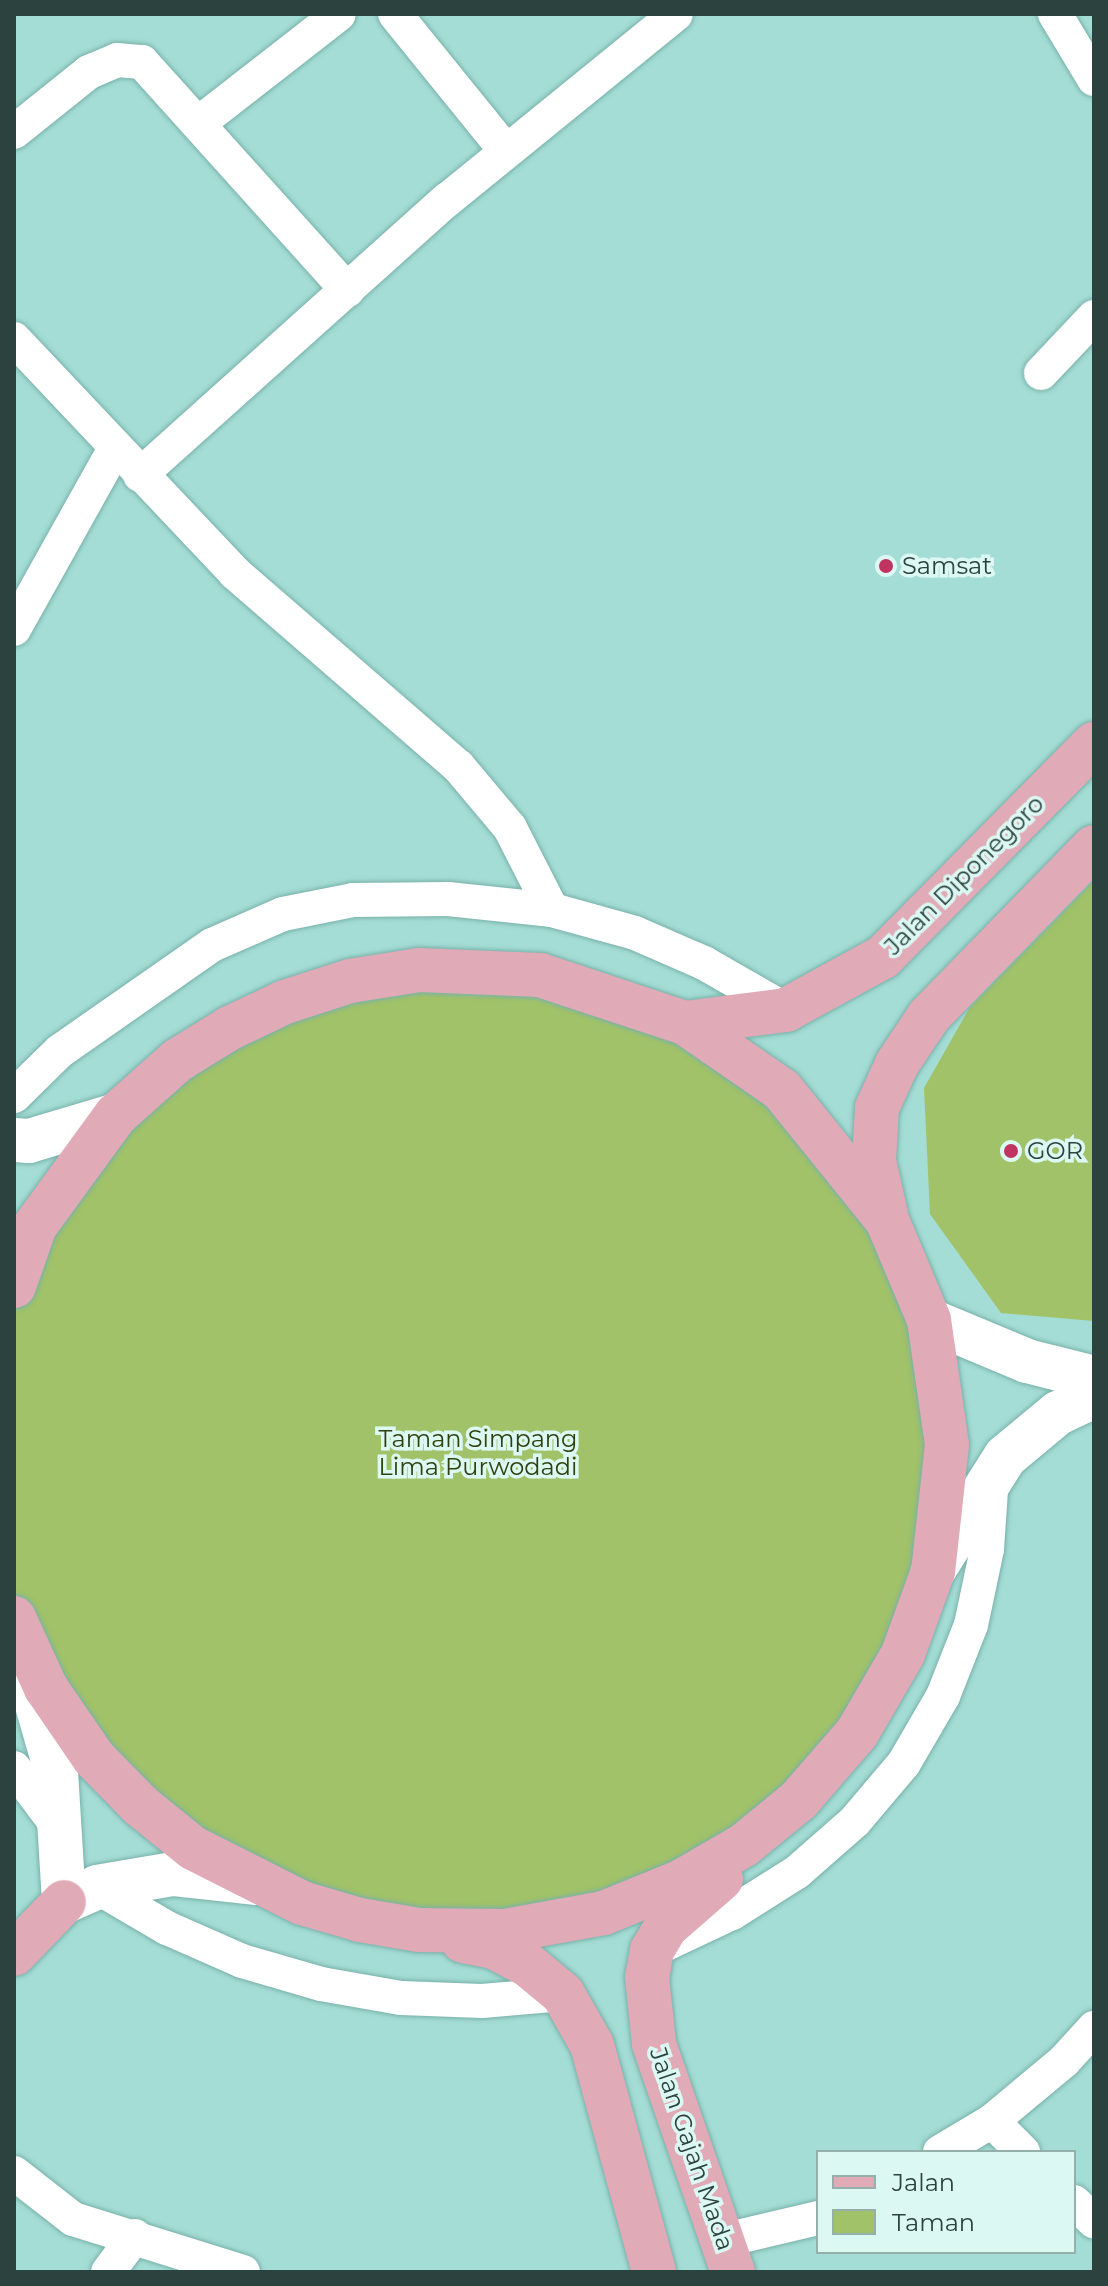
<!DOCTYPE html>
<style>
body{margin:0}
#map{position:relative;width:1108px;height:2286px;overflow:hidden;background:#a4ddd5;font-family:Montserrat,sans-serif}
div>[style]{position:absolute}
.green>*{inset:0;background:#a1c268}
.round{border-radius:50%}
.roads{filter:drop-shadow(0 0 2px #79b1aa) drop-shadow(0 0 2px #79b1aa)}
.street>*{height:34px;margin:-17px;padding:0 17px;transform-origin:17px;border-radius:17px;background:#fff}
.secondary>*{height:44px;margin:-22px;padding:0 22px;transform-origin:22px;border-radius:22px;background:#fff}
.primary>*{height:44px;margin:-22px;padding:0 22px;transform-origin:22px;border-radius:22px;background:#e0aab7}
.dots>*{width:22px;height:22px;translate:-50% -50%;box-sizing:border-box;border:4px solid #dcf8f3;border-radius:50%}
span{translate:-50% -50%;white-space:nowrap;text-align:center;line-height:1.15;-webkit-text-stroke:7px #dcf8f3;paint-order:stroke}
.poi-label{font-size:24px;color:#2b423f}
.left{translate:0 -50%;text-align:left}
.street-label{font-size:24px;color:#2b423f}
.park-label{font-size:24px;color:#30400e}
.frame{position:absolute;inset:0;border:16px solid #2b423f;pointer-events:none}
.legend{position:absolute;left:816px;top:2150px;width:260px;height:104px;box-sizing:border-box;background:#dcf8f3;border:2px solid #95afab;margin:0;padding:10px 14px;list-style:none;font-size:24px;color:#2b423f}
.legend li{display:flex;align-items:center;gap:16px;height:40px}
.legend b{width:40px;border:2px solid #95afab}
</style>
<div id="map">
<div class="green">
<i style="clip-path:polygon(1094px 880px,1094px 1321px,1001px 1313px,930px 1214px,924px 1088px,970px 1007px)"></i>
<i class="round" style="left:-6px;top:981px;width:944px;height:944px"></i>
</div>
<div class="roads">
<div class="street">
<i style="left:395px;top:14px;width:176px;rotate:51deg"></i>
<i style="left:1055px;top:14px;width:76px;rotate:59deg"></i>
<i style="left:199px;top:123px;width:177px;rotate:-37.9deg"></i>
<i style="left:14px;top:132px;width:96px;rotate:-38.7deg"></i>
<i style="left:89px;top:72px;width:30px;rotate:-23deg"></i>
<i style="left:117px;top:60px;width:25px;rotate:5deg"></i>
<i style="left:142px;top:62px;width:307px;rotate:48deg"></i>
<i style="left:14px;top:339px;width:322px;rotate:46.6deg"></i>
<i style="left:235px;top:573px;width:295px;rotate:40.9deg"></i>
<i style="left:458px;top:766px;width:81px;rotate:50deg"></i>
<i style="left:510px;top:828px;width:92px;rotate:62.9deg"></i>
<i style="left:1041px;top:373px;width:77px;rotate:-46.6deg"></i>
<i style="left:140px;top:475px;width:412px;rotate:-41.9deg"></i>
<i style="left:447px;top:200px;width:295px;rotate:-39.1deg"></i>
<i style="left:14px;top:629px;width:207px;rotate:-60.8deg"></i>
<i style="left:14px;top:1096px;width:64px;rotate:-44.4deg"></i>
<i style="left:60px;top:1051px;width:185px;rotate:-34.9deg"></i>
<i style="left:212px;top:945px;width:77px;rotate:-23.6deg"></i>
<i style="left:283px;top:914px;width:71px;rotate:-11.3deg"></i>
<i style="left:353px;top:900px;width:95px;rotate:-0.6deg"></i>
<i style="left:448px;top:899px;width:105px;rotate:6deg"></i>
<i style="left:552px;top:910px;width:86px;rotate:15.5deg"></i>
<i style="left:635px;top:933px;width:75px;rotate:23.5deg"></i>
<i style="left:704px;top:963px;width:95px;rotate:29.8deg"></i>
<i style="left:14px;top:1768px;width:71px;rotate:53deg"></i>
<i style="left:97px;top:1887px;width:81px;rotate:30.4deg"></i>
<i style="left:167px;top:1928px;width:82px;rotate:23.7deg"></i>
<i style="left:242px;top:1961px;width:82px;rotate:16.2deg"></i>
<i style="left:321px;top:1984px;width:81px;rotate:9.9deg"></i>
<i style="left:401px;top:1998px;width:81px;rotate:2.1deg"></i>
<i style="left:482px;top:2001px;width:81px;rotate:-4.9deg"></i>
<i style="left:655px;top:1949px;width:85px;rotate:-25.1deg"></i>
<i style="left:732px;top:1913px;width:77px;rotate:-32.2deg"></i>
<i style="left:797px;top:1872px;width:77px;rotate:-41.3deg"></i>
<i style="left:855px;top:1821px;width:76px;rotate:-49.8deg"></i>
<i style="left:904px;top:1763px;width:78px;rotate:-59.8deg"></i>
<i style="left:943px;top:1696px;width:76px;rotate:-68.5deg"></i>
<i style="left:971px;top:1625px;width:78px;rotate:-78.1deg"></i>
<i style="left:987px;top:1549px;width:73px;rotate:-86.1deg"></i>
<i style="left:992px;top:2121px;width:44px;rotate:45deg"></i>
<i style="left:940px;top:2152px;width:61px;rotate:-30.8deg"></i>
<i style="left:992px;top:2121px;width:94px;rotate:-39.8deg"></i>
<i style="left:1064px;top:2061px;width:45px;rotate:-47.7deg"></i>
<i style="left:14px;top:2173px;width:75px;rotate:37.9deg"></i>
<i style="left:73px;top:2219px;width:178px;rotate:17.3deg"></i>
<i style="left:1074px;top:2202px;width:28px;rotate:44deg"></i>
<i style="left:725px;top:2240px;width:96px;rotate:-13.3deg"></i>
<i style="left:108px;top:2272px;width:45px;rotate:-53.1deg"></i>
</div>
<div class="secondary">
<i style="left:14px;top:1140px;width:15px;rotate:4deg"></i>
<i style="left:29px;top:1141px;width:91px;rotate:-16.6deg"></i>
<i style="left:929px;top:1320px;width:106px;rotate:22.7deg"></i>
<i style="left:1027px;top:1361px;width:69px;rotate:14.2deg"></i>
<i style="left:933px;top:1571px;width:135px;rotate:-57.7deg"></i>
<i style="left:1005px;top:1457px;width:69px;rotate:-39.7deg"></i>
<i style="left:1058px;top:1413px;width:40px;rotate:-25deg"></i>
<i style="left:24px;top:1660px;width:116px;rotate:73.9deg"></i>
<i style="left:56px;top:1771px;width:131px;rotate:86.5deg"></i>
<i style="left:64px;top:1902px;width:36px;rotate:-24deg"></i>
<i style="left:97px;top:1887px;width:76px;rotate:-9.8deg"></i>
<i style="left:172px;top:1874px;width:83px;rotate:6.2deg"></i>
</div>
<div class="primary">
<i style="left:685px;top:1023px;width:102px;rotate:-7.3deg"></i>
<i style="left:786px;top:1010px;width:111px;rotate:-28.7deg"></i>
<i style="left:883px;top:957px;width:300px;rotate:-45.3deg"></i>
<i style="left:886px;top:1214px;width:54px;rotate:-102.8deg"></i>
<i style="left:874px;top:1161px;width:53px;rotate:-86.8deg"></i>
<i style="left:877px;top:1108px;width:48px;rotate:-65.6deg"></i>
<i style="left:897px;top:1064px;width:58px;rotate:-56.3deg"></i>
<i style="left:929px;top:1016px;width:236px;rotate:-45.7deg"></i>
<i style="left:14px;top:1286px;width:64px;rotate:-70.7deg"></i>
<i style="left:35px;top:1226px;width:137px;rotate:-53.9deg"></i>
<i style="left:116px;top:1115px;width:83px;rotate:-41.6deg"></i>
<i style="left:178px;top:1060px;width:61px;rotate:-31.6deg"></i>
<i style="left:230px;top:1028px;width:61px;rotate:-25.3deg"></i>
<i style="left:285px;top:1002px;width:68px;rotate:-17.9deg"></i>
<i style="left:350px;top:981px;width:70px;rotate:-9.1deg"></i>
<i style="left:419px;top:970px;width:121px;rotate:2.4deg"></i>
<i style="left:540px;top:975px;width:153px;rotate:18.3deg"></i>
<i style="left:685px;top:1023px;width:118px;rotate:34.6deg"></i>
<i style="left:782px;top:1090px;width:167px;rotate:51.1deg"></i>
<i style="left:887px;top:1220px;width:108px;rotate:67.2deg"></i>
<i style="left:929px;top:1320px;width:126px;rotate:81.8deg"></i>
<i style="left:947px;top:1445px;width:127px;rotate:96.3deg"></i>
<i style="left:933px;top:1571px;width:88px;rotate:109.9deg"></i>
<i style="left:903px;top:1654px;width:91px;rotate:120.2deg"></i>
<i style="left:857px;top:1733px;width:89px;rotate:130.9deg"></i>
<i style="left:799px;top:1800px;width:71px;rotate:140.7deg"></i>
<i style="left:744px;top:1845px;width:72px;rotate:149.9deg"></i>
<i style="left:682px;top:1881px;width:84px;rotate:157.7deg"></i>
<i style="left:604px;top:1913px;width:102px;rotate:169.8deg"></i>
<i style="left:504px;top:1931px;width:85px;rotate:-179.3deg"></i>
<i style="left:419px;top:1930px;width:60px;rotate:-170.4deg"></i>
<i style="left:360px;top:1920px;width:60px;rotate:-163.7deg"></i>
<i style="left:302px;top:1903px;width:122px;rotate:-153.2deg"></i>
<i style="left:193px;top:1848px;width:67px;rotate:-141.1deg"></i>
<i style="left:141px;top:1806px;width:67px;rotate:-134.4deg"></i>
<i style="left:94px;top:1758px;width:85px;rotate:-124.4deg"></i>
<i style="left:46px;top:1688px;width:77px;rotate:-114.6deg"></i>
<i style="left:721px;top:1879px;width:73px;rotate:138.9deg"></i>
<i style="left:666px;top:1927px;width:27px;rotate:121deg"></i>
<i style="left:652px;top:1950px;width:27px;rotate:100deg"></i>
<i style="left:647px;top:1977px;width:67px;rotate:84deg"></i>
<i style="left:654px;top:2044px;width:241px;rotate:70.9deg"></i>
<i style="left:463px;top:1941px;width:32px;rotate:11deg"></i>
<i style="left:494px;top:1947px;width:38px;rotate:28deg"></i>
<i style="left:528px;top:1965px;width:45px;rotate:39.6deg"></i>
<i style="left:563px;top:1994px;width:59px;rotate:60.4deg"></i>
<i style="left:592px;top:2045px;width:235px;rotate:74.7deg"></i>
<i style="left:14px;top:1954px;width:72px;rotate:-46.1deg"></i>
</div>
</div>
<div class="dots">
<i style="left:886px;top:566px;background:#c13361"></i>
<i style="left:1011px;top:1151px;background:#c13361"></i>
</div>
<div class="poi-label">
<span class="left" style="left:902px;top:566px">Samsat</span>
<span class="left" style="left:1027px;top:1151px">GOR</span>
</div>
<div class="street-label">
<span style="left:964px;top:875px;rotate:-45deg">Jalan Diponegoro</span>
<span style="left:692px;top:2149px;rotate:71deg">Jalan Gajah Mada</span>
</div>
<div class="park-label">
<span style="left:478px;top:1453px">Taman Simpang<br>Lima Purwodadi</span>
</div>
<div class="frame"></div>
<ul class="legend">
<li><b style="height:10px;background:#e0aab7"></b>Jalan</li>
<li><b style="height:22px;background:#a1c268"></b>Taman</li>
</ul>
</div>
